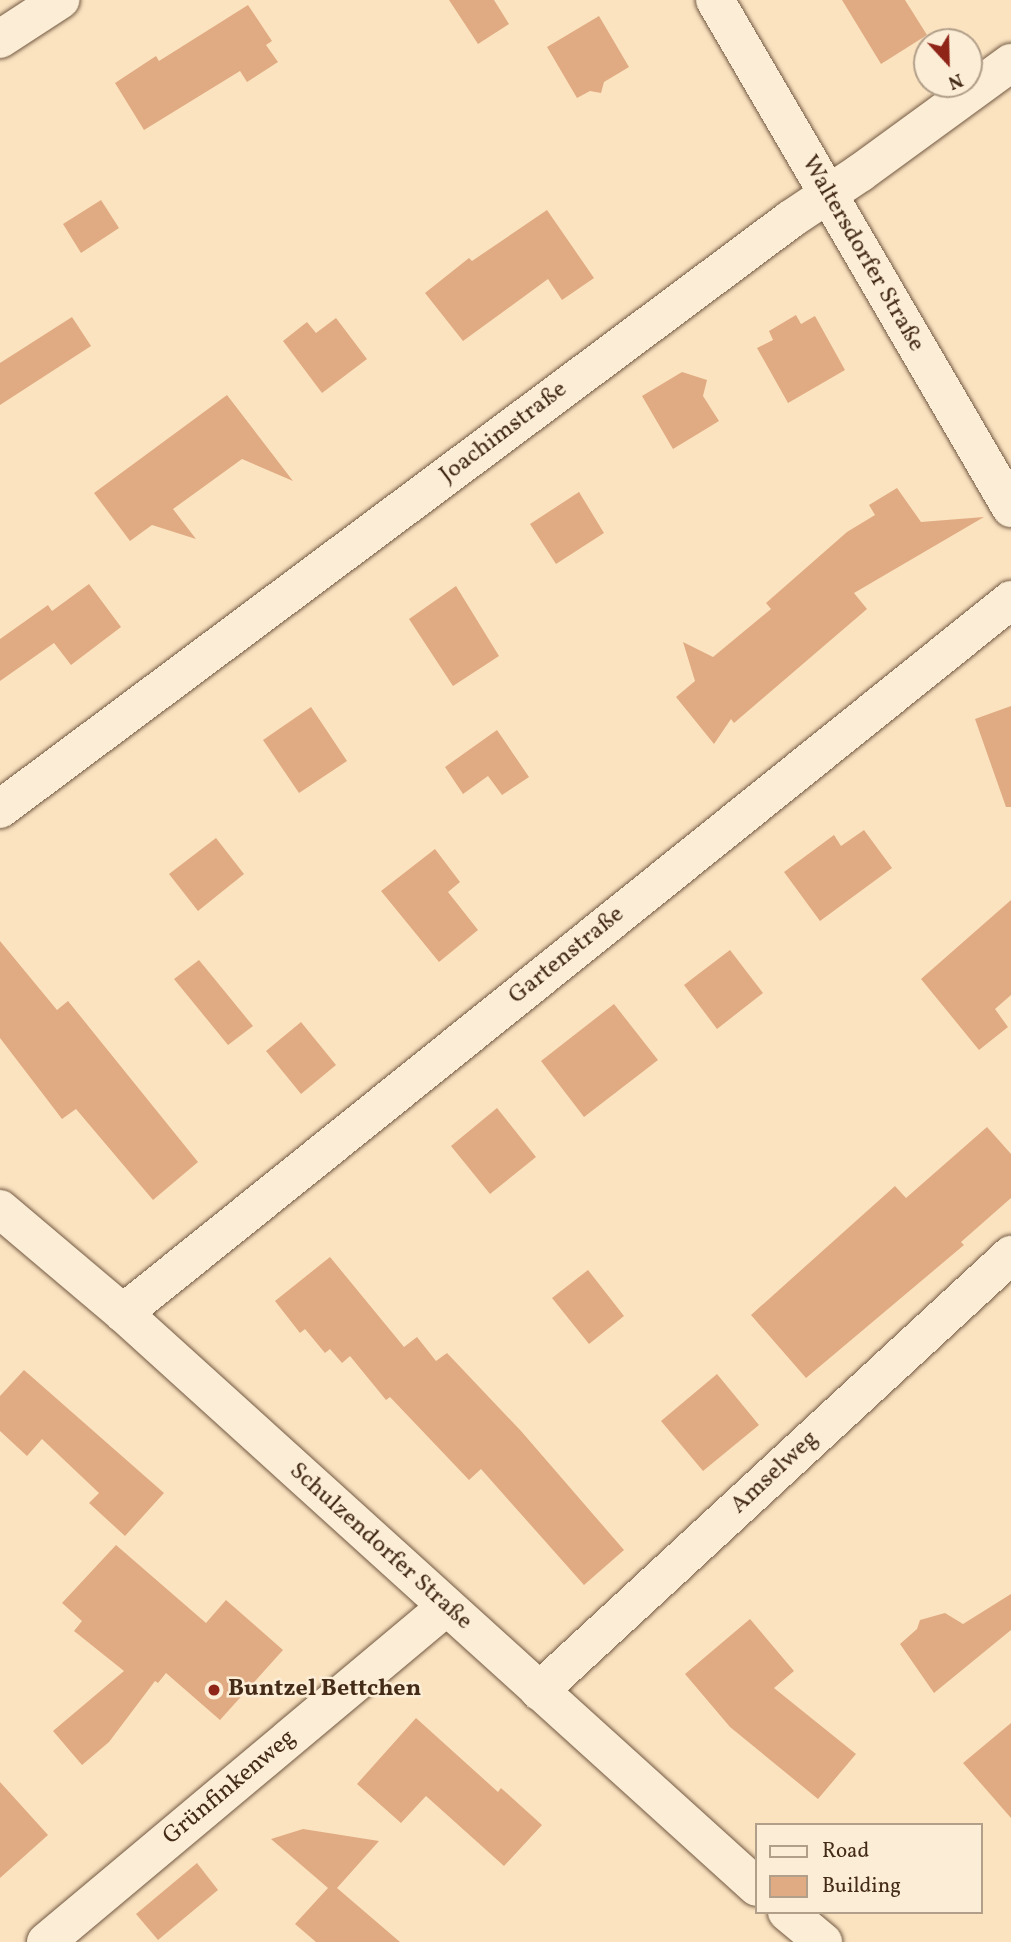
<!DOCTYPE html>
<meta charset="utf-8">
<style>
body{margin:0}
#map{position:relative;width:1011px;height:1942px;overflow:hidden;background:#fbe3c0;font-family:Vollkorn,serif}
div>[style]{position:absolute}
.building>*{inset:0;background:#e0ab82}
.roads{filter:drop-shadow(0 0 2px #725942) drop-shadow(0 0 2px #725942)}
.minor>*{height:38px;margin:-19px;padding:0 19px;transform-origin:19px;border-radius:19px;background:#fcedd6}
.dots>*{width:19px;height:19px;translate:-50% -50%;box-sizing:border-box;border:4px solid #fcedd6;border-radius:50%}
span{translate:-50% -50%;white-space:nowrap;text-align:center;line-height:1.15;-webkit-text-stroke:5px #fcedd6;paint-order:stroke}
.street-label{font-size:24px;color:#442b18}
.poi-label{font-size:24px;color:#442b18;font-weight:700}
.left{translate:0 -50%;text-align:left}
.legend{position:absolute;left:755px;top:1823px;width:228px;height:91px;box-sizing:border-box;background:#fcedd6;border:2px solid #b29f8a;margin:0;padding:9px 12px;list-style:none;font-size:21px;color:#442b18}
.legend li{display:flex;align-items:center;gap:14px;height:35px}
.legend b{width:35px;border:2px solid #b29f8a}
.north{position:absolute;left:913px;top:28px;width:70px;height:70px;box-sizing:border-box;background:#fcedd6;border:2px solid #b29f8a;border-radius:50%;rotate:158deg;font-size:19px;font-weight:700;line-height:28px;text-align:center;color:#442b18}
.north::after{content:'';display:block;margin:auto;width:24px;height:32px;background:#8f2418;clip-path:polygon(50% 0,100% 100%,50% 72%,0 100%)}
</style>
<div id="map">
<div class="building">
<i style="clip-path:polygon(449px 0,494px 0,509px 24px,478px 44px)"></i>
<i style="clip-path:polygon(842px 0,905px 0,927px 35px,881px 64px)"></i>
<i style="clip-path:polygon(248px 5px,272px 41px,266px 45px,278px 62px,247px 82px,240px 71px,144px 130px,115px 83px,156px 56px,159px 61px)"></i>
<i style="clip-path:polygon(599px 16px,629px 67px,604px 82px,601px 93px,590px 91px,577px 98px,547px 47px)"></i>
<i style="clip-path:polygon(101px 200px,119px 228px,81px 253px,63px 224px)"></i>
<i style="clip-path:polygon(547px 210px,594px 278px,562px 300px,548px 279px,463px 341px,425px 293px,469px 258px,472px 261px)"></i>
<i style="clip-path:polygon(796px 315px,801px 324px,815px 316px,845px 370px,788px 403px,757px 348px,773px 340px,769px 331px)"></i>
<i style="clip-path:polygon(72px 317px,91px 346px,0 405px,0 363px)"></i>
<i style="clip-path:polygon(336px 318px,367px 359px,322px 393px,283px 341px,307px 322px,316px 333px)"></i>
<i style="clip-path:polygon(682px 372px,707px 380px,703px 396px,719px 421px,673px 449px,642px 396px)"></i>
<i style="clip-path:polygon(227px 395px,293px 481px,242px 459px,173px 509px,196px 539px,152px 525px,130px 541px,94px 493px)"></i>
<i style="clip-path:polygon(897px 488px,921px 522px,984px 517px,854px 593px,867px 609px,734px 723px,731px 719px,714px 744px,676px 697px,695px 681px,683px 642px,713px 657px,771px 609px,766px 603px,847px 532px,875px 515px,869px 505px)"></i>
<i style="clip-path:polygon(579px 492px,604px 533px,556px 564px,530px 524px)"></i>
<i style="clip-path:polygon(89px 584px,121px 627px,71px 665px,54px 643px,0 681px,0 639px,48px 605px,52px 611px)"></i>
<i style="clip-path:polygon(456px 586px,499px 656px,453px 686px,409px 619px)"></i>
<i style="clip-path:polygon(1011px 706px,1011px 807px,1006px 807px,975px 719px)"></i>
<i style="clip-path:polygon(311px 707px,347px 761px,299px 793px,263px 740px)"></i>
<i style="clip-path:polygon(497px 730px,529px 777px,502px 795px,488px 776px,463px 794px,445px 767px)"></i>
<i style="clip-path:polygon(864px 830px,892px 868px,820px 921px,784px 872px,834px 835px,841px 846px)"></i>
<i style="clip-path:polygon(216px 838px,244px 874px,198px 911px,169px 874px)"></i>
<i style="clip-path:polygon(435px 849px,460px 882px,448px 892px,478px 930px,439px 962px,381px 891px)"></i>
<i style="clip-path:polygon(1011px 900px,1011px 995px,995px 1009px,1008px 1027px,979px 1050px,921px 979px)"></i>
<i style="clip-path:polygon(0 941px,57px 1010px,68px 1001px,198px 1162px,153px 1200px,76px 1109px,62px 1119px,0 1038px)"></i>
<i style="clip-path:polygon(730px 950px,763px 993px,717px 1029px,684px 985px)"></i>
<i style="clip-path:polygon(199px 960px,253px 1026px,228px 1045px,174px 979px)"></i>
<i style="clip-path:polygon(614px 1004px,658px 1060px,584px 1117px,541px 1061px)"></i>
<i style="clip-path:polygon(301px 1022px,336px 1065px,301px 1094px,266px 1051px)"></i>
<i style="clip-path:polygon(497px 1108px,536px 1157px,490px 1194px,451px 1146px)"></i>
<i style="clip-path:polygon(987px 1127px,1011px 1154px,1011px 1198px,961px 1242px,964px 1245px,806px 1378px,751px 1315px,895px 1186px,906px 1198px)"></i>
<i style="clip-path:polygon(330px 1257px,404px 1347px,417px 1337px,436px 1361px,447px 1353px,521px 1431px,624px 1550px,584px 1585px,481px 1469px,469px 1480px,390px 1397px,386px 1400px,350px 1356px,342px 1363px,330px 1349px,325px 1353px,305px 1329px,300px 1333px,275px 1301px)"></i>
<i style="clip-path:polygon(588px 1270px,624px 1316px,589px 1344px,552px 1298px)"></i>
<i style="clip-path:polygon(24px 1370px,164px 1493px,125px 1536px,89px 1503px,99px 1493px,42px 1439px,27px 1456px,0 1431px,0 1396px)"></i>
<i style="clip-path:polygon(717px 1374px,759px 1425px,703px 1471px,661px 1421px)"></i>
<i style="clip-path:polygon(116px 1545px,206px 1623px,226px 1600px,283px 1650px,220px 1720px,166px 1673px,158px 1683px,155px 1681px,109px 1742px,82px 1765px,53px 1731px,124px 1671px,74px 1631px,82px 1621px,62px 1603px)"></i>
<i style="clip-path:polygon(1011px 1594px,1011px 1630px,934px 1693px,900px 1644px,917px 1629px,920px 1620px,945px 1613px,963px 1624px)"></i>
<i style="clip-path:polygon(750px 1619px,794px 1671px,774px 1688px,856px 1754px,818px 1799px,730px 1727px,685px 1674px)"></i>
<i style="clip-path:polygon(416px 1718px,498px 1792px,501px 1788px,542px 1825px,504px 1866px,426px 1796px,401px 1823px,357px 1784px)"></i>
<i style="clip-path:polygon(1011px 1723px,1011px 1818px,963px 1763px)"></i>
<i style="clip-path:polygon(0 1782px,48px 1835px,0 1878px)"></i>
<i style="clip-path:polygon(303px 1829px,379px 1841px,337px 1888px,400px 1942px,316px 1942px,295px 1924px,328px 1888px,271px 1839px)"></i>
<i style="clip-path:polygon(197px 1863px,218px 1890px,158px 1940px,136px 1914px)"></i>
</div>
<div class="roads">
<div class="minor">
<i style="left:715px;top:0;width:588px;rotate:59.77deg"></i>
<i style="left:0;top:39px;width:72px;rotate:-33deg"></i>
<i style="left:0;top:809px;width:987px;rotate:-36.72deg"></i>
<i style="left:791px;top:219px;width:83px;rotate:-33.7deg"></i>
<i style="left:860px;top:173px;width:187px;rotate:-36.1deg"></i>
<i style="left:0;top:1209px;width:161px;rotate:40.2deg"></i>
<i style="left:123px;top:1313px;width:855px;rotate:42.16deg"></i>
<i style="left:123px;top:1313px;width:1139px;rotate:-38.76deg"></i>
<i style="left:539px;top:1691px;width:643px;rotate:-42.73deg"></i>
<i style="left:787px;top:1912px;width:47px;rotate:39.8deg"></i>
<i style="left:46px;top:1942px;width:522px;rotate:-39.95deg"></i>
</div>
</div>
<div class="dots">
<i style="left:214px;top:1690px;background:#8f2418"></i>
</div>
<div class="street-label">
<span style="left:862px;top:254px;rotate:60deg">Waltersdorfer Straße</span>
<span style="left:504px;top:433px;rotate:-37deg">Joachimstraße</span>
<span style="left:567px;top:956px;rotate:-39deg">Gartenstraße</span>
<span style="left:775px;top:1473px;rotate:-43deg">Amselweg</span>
<span style="left:380px;top:1547px;rotate:42deg">Schulzendorfer Straße</span>
<span style="left:230px;top:1788px;rotate:-40deg">Grünfinkenweg</span>
</div>
<div class="poi-label">
<span class="left" style="left:228px;top:1690px">Buntzel Bettchen</span>
</div>
<ul class="legend">
<li><b style="height:9px;background:#fcedd6"></b>Road</li>
<li><b style="height:19px;background:#e0ab82"></b>Building</li>
</ul>
<div class="north">N</div>
</div>
